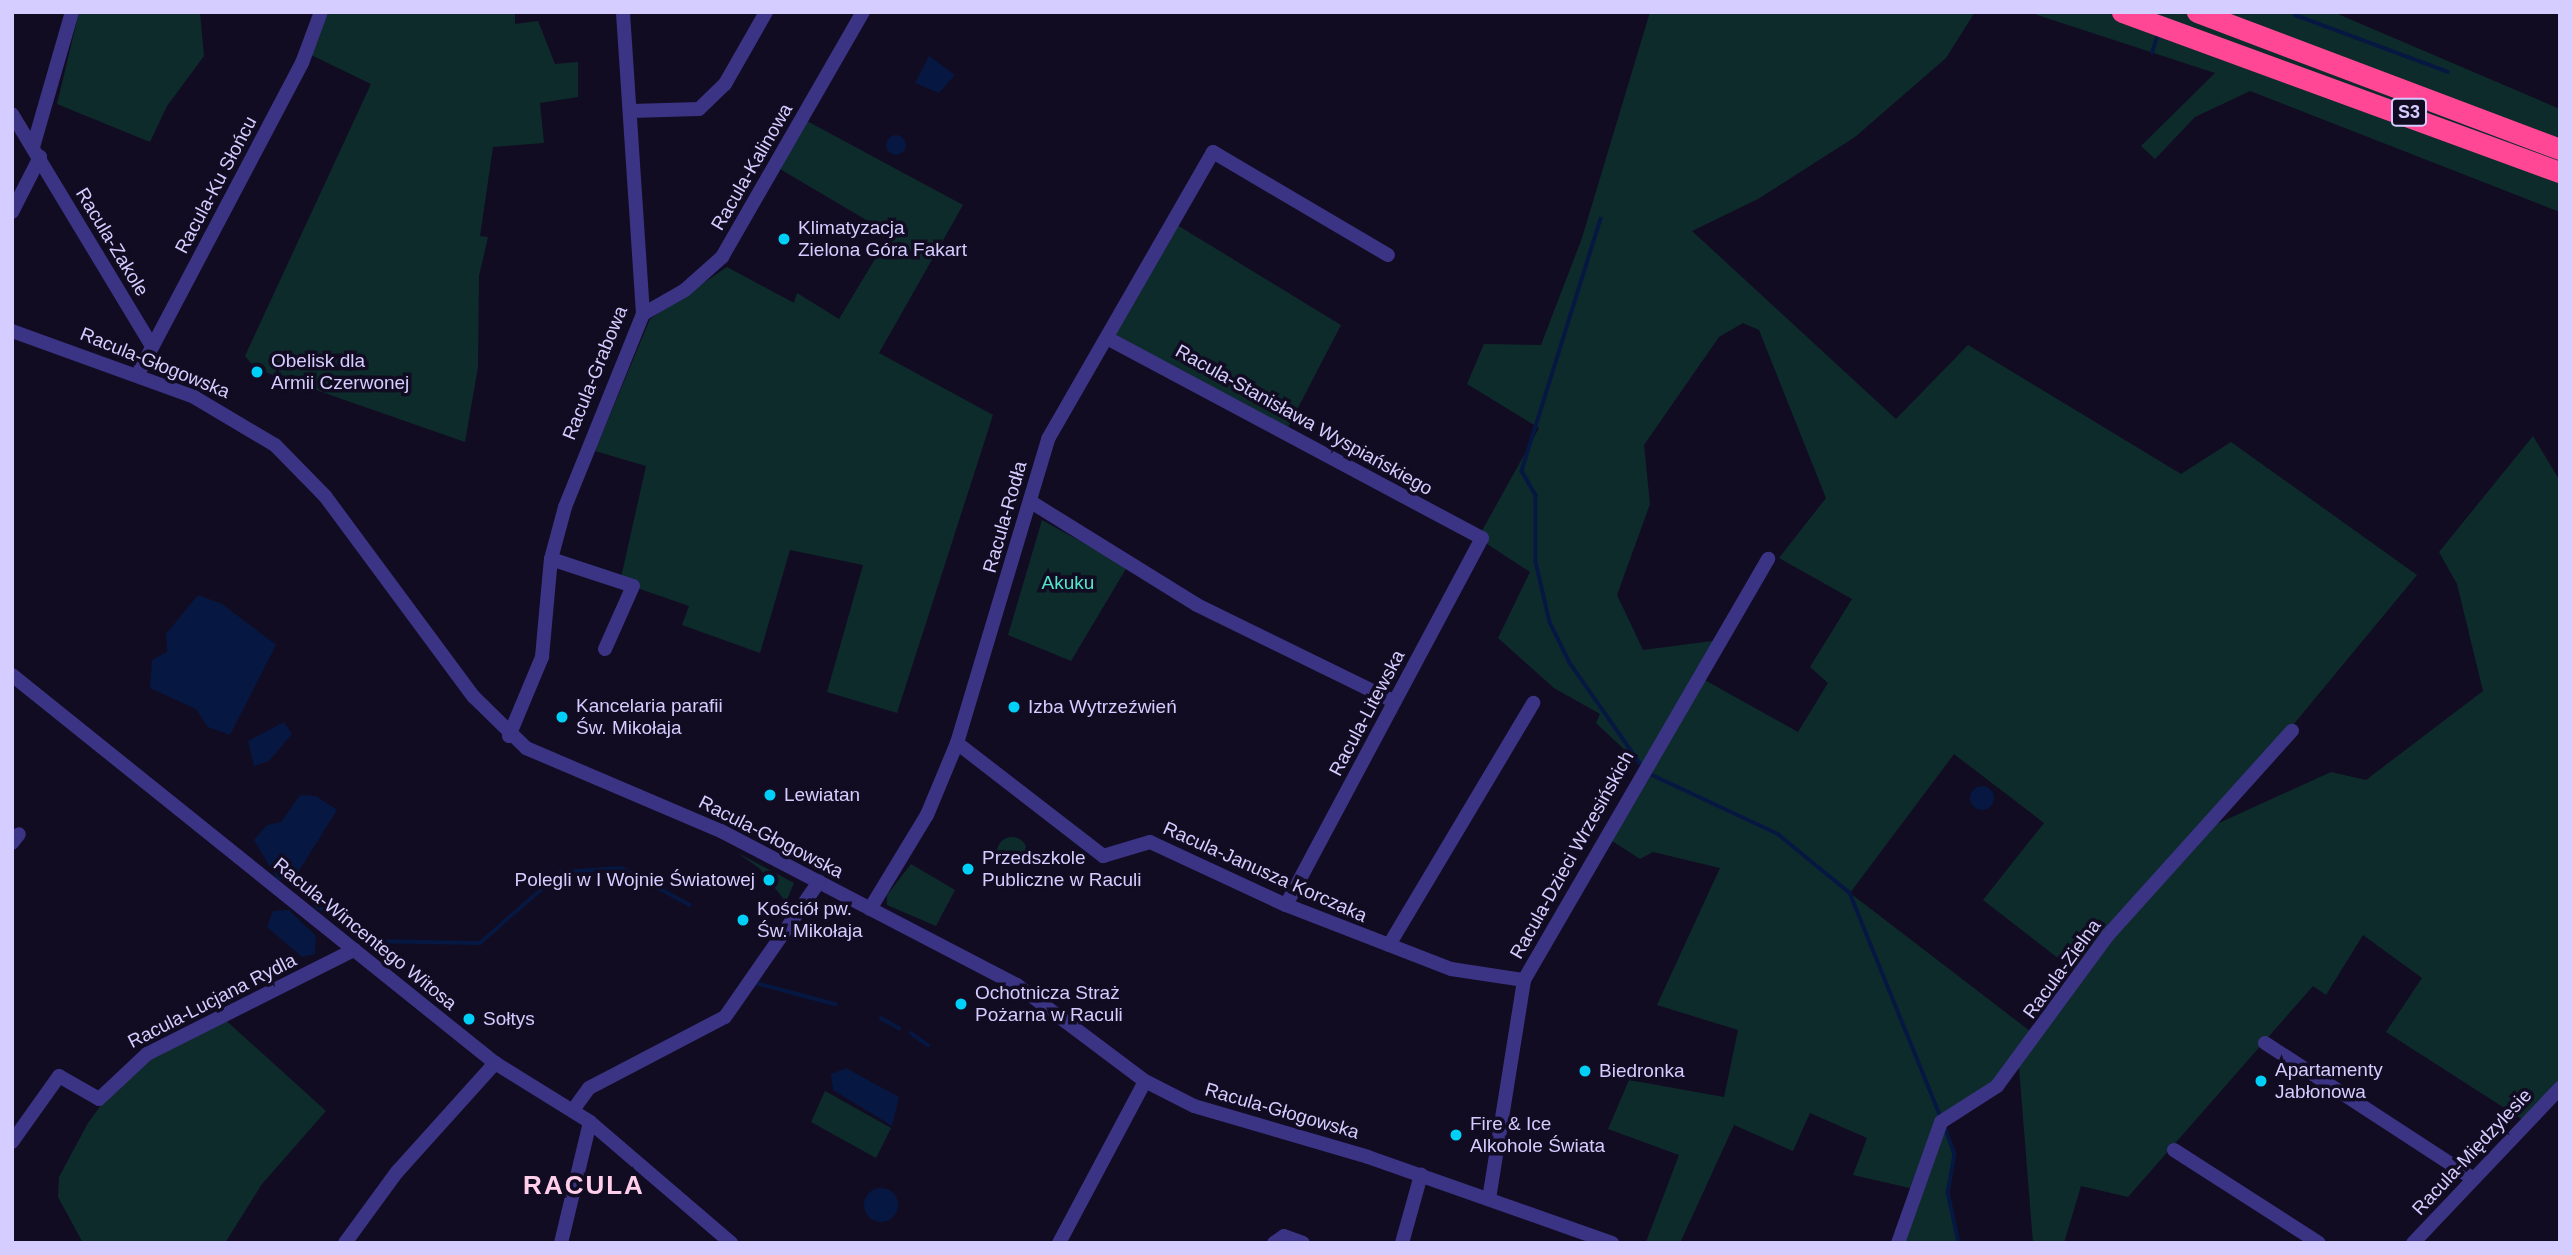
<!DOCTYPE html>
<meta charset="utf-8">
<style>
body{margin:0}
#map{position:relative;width:2572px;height:1255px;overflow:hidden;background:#110c22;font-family:Arial,sans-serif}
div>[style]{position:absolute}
.green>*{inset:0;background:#0e2b2c}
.round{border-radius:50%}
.water>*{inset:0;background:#061841}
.stream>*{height:3.5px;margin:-1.75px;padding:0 1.75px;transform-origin:1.75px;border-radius:1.75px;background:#061841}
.minor>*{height:14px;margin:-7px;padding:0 7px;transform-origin:7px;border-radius:7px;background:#3b3384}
.highway>*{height:21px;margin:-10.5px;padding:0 10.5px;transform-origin:10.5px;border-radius:10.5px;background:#ff4795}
.dots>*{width:19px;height:19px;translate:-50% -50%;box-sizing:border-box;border:4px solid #110c22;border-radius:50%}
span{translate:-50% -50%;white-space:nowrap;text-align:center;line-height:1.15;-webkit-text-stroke:7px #110c22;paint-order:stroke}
.shield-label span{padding:2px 5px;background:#110c22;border:2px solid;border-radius:5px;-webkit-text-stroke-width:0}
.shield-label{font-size:18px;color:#d5ccff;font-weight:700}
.street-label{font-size:19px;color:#d5ccff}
.poi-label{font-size:19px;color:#d5ccff}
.left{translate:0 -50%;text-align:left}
.right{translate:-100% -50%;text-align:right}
.park-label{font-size:19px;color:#50e7ca}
.district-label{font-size:26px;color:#ffceea;font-weight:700;letter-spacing:2px}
.frame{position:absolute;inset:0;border:14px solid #d5ccff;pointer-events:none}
</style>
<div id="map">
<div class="green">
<i style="clip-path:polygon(79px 12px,200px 12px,204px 56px,167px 106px,150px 142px,57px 104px)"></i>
<i style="clip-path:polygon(315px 12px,515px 12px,515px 24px,538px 21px,555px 64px,578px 62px,578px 97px,540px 103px,544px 143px,493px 147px,480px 236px,488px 237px,479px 276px,478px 367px,465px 442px,256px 369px,245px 356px,371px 84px,305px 52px)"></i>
<i style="clip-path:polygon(evenodd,1650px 12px,1975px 12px,1946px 58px,1855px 137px,1758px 199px,1692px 231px,1896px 419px,1968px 345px,2181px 474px,2231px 442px,2417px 575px,2208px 828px,2331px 772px,2366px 780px,2483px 691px,2457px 584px,2439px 552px,2533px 436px,2560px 481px,2560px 1096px,2531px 1125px,2386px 1032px,2422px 978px,2363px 935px,2326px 995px,2313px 986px,2128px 1197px,2081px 1186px,2064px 1243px,2033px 1243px,2019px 1067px,1943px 1122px,1955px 1154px,1948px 1192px,1959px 1243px,1905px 1243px,1923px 1191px,1853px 1175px,1867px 1138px,1810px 1113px,1793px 1151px,1734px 1125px,1680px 1243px,1646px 1242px,1679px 1155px,1608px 1129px,1629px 1080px,1724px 1097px,1738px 1030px,1657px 1005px,1720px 868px,1653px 852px,1640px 859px,1609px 839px,1644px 768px,1596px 723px,1600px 714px,1554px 688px,1498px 638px,1530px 572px,1478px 538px,1539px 428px,1467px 384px,1484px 344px,1541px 345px,1582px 238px,1650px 12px,1743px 323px,1759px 330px,1826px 498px,1779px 558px,1852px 599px,1810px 667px,1828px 683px,1798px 732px,1701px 678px,1720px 640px,1643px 650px,1617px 595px,1650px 504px,1644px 445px,1719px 337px,1743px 323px,1650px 12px,1954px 754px,2044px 823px,1983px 900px,2081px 976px,2039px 1038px,1850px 893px,1954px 754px)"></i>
<i style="clip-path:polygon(2028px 12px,2333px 12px,2560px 109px,2560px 212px,2250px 91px,2195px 117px,2155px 159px,2141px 146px,2215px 73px)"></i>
<i style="clip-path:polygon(807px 121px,963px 205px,879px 353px,993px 415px,897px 713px,827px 692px,863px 565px,790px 550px,760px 653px,682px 625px,689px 606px,620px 582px,646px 466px,595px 451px,650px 319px,727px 267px,794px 303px,797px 293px,839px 319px,890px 234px,780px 169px)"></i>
<i style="clip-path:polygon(1177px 225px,1341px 325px,1287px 429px,1117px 340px,1114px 331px)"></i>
<i style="clip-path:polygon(1042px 520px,1127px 567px,1071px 661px,1008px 635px)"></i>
<i class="round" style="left:997px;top:837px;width:30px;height:30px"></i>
<i style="clip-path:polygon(738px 853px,794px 883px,786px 902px,759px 868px)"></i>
<i style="clip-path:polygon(911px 864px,955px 890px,936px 926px,887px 905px,887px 895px)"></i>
<i style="clip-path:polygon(221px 1016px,326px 1111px,262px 1184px,225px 1243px,83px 1243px,58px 1197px,59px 1177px,88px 1123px,136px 1057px)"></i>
<i style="clip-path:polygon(825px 1091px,891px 1128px,876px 1158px,811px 1122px)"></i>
</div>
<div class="water">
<i style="clip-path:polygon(929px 56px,955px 75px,939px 93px,915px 83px)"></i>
<i class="round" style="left:886px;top:135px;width:20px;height:20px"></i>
<i style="clip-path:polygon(198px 595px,222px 604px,276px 645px,230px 735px,208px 727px,196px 709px,150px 688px,152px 660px,167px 652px,166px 634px)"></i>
<i style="clip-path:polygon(284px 722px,292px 734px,269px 761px,254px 766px,248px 741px)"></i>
<i class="round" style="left:1970px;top:786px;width:24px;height:24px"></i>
<i style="clip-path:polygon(300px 795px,316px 796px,337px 810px,297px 874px,278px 880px,254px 840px,267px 825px,281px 822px)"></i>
<i style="clip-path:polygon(289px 910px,316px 936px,315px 954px,302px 957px,267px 927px,273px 911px)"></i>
<i style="clip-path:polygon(846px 1068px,899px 1097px,892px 1126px,833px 1090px,831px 1074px)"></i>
<i class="round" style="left:864px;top:1188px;width:34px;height:34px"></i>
</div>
<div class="stream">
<i style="left:2295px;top:15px;width:163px;rotate:20.4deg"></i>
<i style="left:2152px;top:53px;width:20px;rotate:-72deg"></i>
<i style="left:1601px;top:219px;width:264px;rotate:107.4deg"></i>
<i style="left:1522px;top:471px;width:28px;rotate:60deg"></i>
<i style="left:1536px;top:495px;width:67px;rotate:90deg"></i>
<i style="left:1536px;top:562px;width:62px;rotate:76.9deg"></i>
<i style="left:1550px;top:622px;width:46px;rotate:64deg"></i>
<i style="left:1570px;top:663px;width:122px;rotate:55deg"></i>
<i style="left:1648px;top:773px;width:144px;rotate:25.1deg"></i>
<i style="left:1778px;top:834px;width:93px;rotate:39.3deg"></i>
<i style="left:1850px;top:893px;width:242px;rotate:67.9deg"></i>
<i style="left:297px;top:874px;width:38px;rotate:58deg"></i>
<i style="left:317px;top:906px;width:64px;rotate:32.9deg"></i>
<i style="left:371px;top:941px;width:109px;rotate:1.1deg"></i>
<i style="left:480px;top:943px;width:108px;rotate:-41.2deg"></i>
<i style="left:561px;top:872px;width:61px;rotate:-3.8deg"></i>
<i style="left:622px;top:868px;width:77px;rotate:28.6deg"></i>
<i style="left:756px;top:983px;width:82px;rotate:14.9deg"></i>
<i style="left:881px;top:1018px;width:21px;rotate:29deg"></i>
<i style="left:911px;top:1033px;width:21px;rotate:35deg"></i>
<i style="left:1945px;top:1127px;width:29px;rotate:70deg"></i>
<i style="left:1955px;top:1154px;width:39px;rotate:100deg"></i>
<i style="left:1948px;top:1192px;width:52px;rotate:77.8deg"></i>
</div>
<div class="minor">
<i style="left:631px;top:111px;width:68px;rotate:-1.7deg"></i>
<i style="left:699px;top:109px;width:36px;rotate:-44deg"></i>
<i style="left:725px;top:84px;width:83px;rotate:-60.3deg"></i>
<i style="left:12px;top:114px;width:271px;rotate:58.9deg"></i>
<i style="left:33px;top:147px;width:141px;rotate:-73.9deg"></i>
<i style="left:12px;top:212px;width:62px;rotate:-63deg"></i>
<i style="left:643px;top:314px;width:48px;rotate:-29.7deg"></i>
<i style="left:685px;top:290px;width:50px;rotate:-41.7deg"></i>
<i style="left:722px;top:257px;width:283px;rotate:-60.1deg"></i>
<i style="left:12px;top:331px;width:194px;rotate:19.9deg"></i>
<i style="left:194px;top:397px;width:94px;rotate:30.7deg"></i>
<i style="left:275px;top:445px;width:71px;rotate:45.6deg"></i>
<i style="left:325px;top:496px;width:250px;rotate:53.5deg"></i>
<i style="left:474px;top:697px;width:73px;rotate:44.4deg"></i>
<i style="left:526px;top:748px;width:212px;rotate:23.1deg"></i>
<i style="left:721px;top:831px;width:334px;rotate:27.5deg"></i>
<i style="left:1017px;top:985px;width:160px;rotate:36.9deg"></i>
<i style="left:1145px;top:1081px;width:55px;rotate:27deg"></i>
<i style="left:1194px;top:1106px;width:181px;rotate:16.3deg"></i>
<i style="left:1368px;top:1157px;width:259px;rotate:19.4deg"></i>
<i style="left:1107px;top:338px;width:425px;rotate:28.1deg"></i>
<i style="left:1482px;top:538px;width:416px;rotate:118.1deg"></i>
<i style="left:138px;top:374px;width:352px;rotate:-62.2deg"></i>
<i style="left:302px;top:63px;width:54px;rotate:-69.6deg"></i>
<i style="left:1031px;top:502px;width:195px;rotate:31.8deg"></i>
<i style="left:1197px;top:605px;width:220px;rotate:26.1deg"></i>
<i style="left:551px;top:559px;width:86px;rotate:18.2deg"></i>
<i style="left:633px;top:586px;width:69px;rotate:114deg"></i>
<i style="left:12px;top:675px;width:620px;rotate:38.78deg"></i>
<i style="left:495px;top:1063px;width:112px;rotate:31.8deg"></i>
<i style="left:590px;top:1122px;width:186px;rotate:40.6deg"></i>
<i style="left:509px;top:736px;width:86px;rotate:-67.3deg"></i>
<i style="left:542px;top:657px;width:98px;rotate:-84.8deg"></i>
<i style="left:551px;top:559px;width:54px;rotate:-74.9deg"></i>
<i style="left:565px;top:507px;width:208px;rotate:-68deg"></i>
<i style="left:643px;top:314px;width:303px;rotate:-93.8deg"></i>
<i style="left:957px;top:743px;width:185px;rotate:37.7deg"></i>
<i style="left:1103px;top:856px;width:49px;rotate:-16.6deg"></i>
<i style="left:1150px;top:842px;width:150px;rotate:24.9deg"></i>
<i style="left:1286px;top:905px;width:177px;rotate:21.2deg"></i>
<i style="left:1451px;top:969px;width:74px;rotate:8.6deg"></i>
<i style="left:12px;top:843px;width:11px;rotate:-52deg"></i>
<i style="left:870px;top:909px;width:110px;rotate:-58.8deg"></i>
<i style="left:927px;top:815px;width:78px;rotate:-67.4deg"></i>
<i style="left:957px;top:743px;width:317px;rotate:-73.3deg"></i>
<i style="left:1048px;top:439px;width:331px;rotate:-60.1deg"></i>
<i style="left:1213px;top:152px;width:203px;rotate:30.5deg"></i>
<i style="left:1389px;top:945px;width:282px;rotate:-59.2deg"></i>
<i style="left:2265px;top:1043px;width:249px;rotate:33.1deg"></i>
<i style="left:573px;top:1110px;width:27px;rotate:-54deg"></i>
<i style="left:589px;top:1088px;width:153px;rotate:-27.6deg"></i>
<i style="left:725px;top:1017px;width:165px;rotate:-55.2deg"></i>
<i style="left:12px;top:1142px;width:81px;rotate:-54.5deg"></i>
<i style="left:59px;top:1076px;width:46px;rotate:29.9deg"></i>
<i style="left:99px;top:1099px;width:66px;rotate:-43.2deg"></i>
<i style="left:147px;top:1054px;width:232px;rotate:-26.7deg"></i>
<i style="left:2174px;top:1150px;width:172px;rotate:32.7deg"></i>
<i style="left:1489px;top:1199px;width:222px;rotate:-80.9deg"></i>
<i style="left:1524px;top:980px;width:487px;rotate:-59.9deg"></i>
<i style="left:345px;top:1243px;width:88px;rotate:-53.8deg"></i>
<i style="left:397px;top:1172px;width:147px;rotate:-48deg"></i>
<i style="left:561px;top:1243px;width:124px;rotate:-76.5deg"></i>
<i style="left:1059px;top:1243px;width:183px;rotate:-62deg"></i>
<i style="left:1274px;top:1243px;width:12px;rotate:-35deg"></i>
<i style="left:1284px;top:1236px;width:20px;rotate:20deg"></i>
<i style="left:1402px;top:1243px;width:71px;rotate:-74.4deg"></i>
<i style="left:1898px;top:1243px;width:128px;rotate:-70.4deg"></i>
<i style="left:1941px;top:1122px;width:67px;rotate:-32.7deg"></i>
<i style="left:1997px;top:1086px;width:187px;rotate:-53.7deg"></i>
<i style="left:2108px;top:935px;width:275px;rotate:-48deg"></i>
<i style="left:2413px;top:1243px;width:214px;rotate:-46.5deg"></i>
</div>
<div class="highway">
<i style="left:2122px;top:12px;width:466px;rotate:20.1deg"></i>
<i style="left:2197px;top:12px;width:388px;rotate:20.7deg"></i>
</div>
<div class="dots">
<i style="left:784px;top:239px;background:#00d0f7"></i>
<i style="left:257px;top:372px;background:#00d0f7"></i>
<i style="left:1014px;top:707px;background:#00d0f7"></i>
<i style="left:562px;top:717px;background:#00d0f7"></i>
<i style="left:770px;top:795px;background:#00d0f7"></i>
<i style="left:968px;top:869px;background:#00d0f7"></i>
<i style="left:769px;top:880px;background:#00d0f7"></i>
<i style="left:743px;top:920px;background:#00d0f7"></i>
<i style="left:961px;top:1004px;background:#00d0f7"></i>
<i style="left:469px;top:1019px;background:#00d0f7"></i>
<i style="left:1585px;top:1071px;background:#00d0f7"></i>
<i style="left:2261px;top:1081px;background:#00d0f7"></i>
<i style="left:1456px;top:1135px;background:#00d0f7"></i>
</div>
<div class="shield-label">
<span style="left:2409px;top:112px">S3</span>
</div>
<div class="street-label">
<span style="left:752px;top:167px;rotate:-60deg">Racula-Kalinowa</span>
<span style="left:216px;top:185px;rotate:-62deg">Racula-Ku Słońcu</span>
<span style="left:112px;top:242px;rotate:59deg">Racula-Zakole</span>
<span style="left:155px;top:363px;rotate:22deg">Racula-Głogowska</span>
<span style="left:595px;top:373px;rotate:-68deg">Racula-Grabowa</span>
<span style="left:1304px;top:420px;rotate:29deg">Racula-Stanisława Wyspiańskiego</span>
<span style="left:1005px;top:517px;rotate:-74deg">Racula-Rodła</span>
<span style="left:1367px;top:713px;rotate:-62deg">Racula-Litewska</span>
<span style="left:771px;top:837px;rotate:27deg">Racula-Głogowska</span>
<span style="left:1572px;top:855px;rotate:-61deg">Racula-Dzieci Wrzesińskich</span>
<span style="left:1265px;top:872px;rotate:24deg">Racula-Janusza Korczaka</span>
<span style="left:365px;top:934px;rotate:39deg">Racula-Wincentego Witosa</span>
<span style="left:2062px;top:969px;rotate:-54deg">Racula-Zielna</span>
<span style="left:212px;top:1001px;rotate:-27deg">Racula-Lucjana Rydla</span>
<span style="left:1282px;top:1111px;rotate:16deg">Racula-Głogowska</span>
<span style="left:2472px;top:1152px;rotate:-47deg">Racula-Międzylesie</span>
</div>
<div class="poi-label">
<span class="left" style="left:798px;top:239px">Klimatyzacja<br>Zielona Góra Fakart</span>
<span class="left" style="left:271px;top:372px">Obelisk dla<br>Armii Czerwonej</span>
<span class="left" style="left:576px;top:717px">Kancelaria parafii<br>Św. Mikołaja</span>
<span class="left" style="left:1028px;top:707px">Izba Wytrzeźwień</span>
<span class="left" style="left:784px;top:795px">Lewiatan</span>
<span class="left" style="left:982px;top:869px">Przedszkole<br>Publiczne w Raculi</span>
<span class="right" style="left:755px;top:880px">Polegli w I Wojnie Światowej</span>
<span class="left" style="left:757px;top:920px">Kościół pw.<br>Św. Mikołaja</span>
<span class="left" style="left:975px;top:1004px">Ochotnicza Straż<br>Pożarna w Raculi</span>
<span class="left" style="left:483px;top:1019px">Sołtys</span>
<span class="left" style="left:2275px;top:1081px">Apartamenty<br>Jabłonowa</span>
<span class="left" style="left:1599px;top:1071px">Biedronka</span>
<span class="left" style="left:1470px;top:1135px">Fire &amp; Ice<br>Alkohole Świata</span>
</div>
<div class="park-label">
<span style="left:1068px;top:583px">Akuku</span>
</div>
<div class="district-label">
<span style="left:584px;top:1186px">RACULA</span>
</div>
<div class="frame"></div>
</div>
